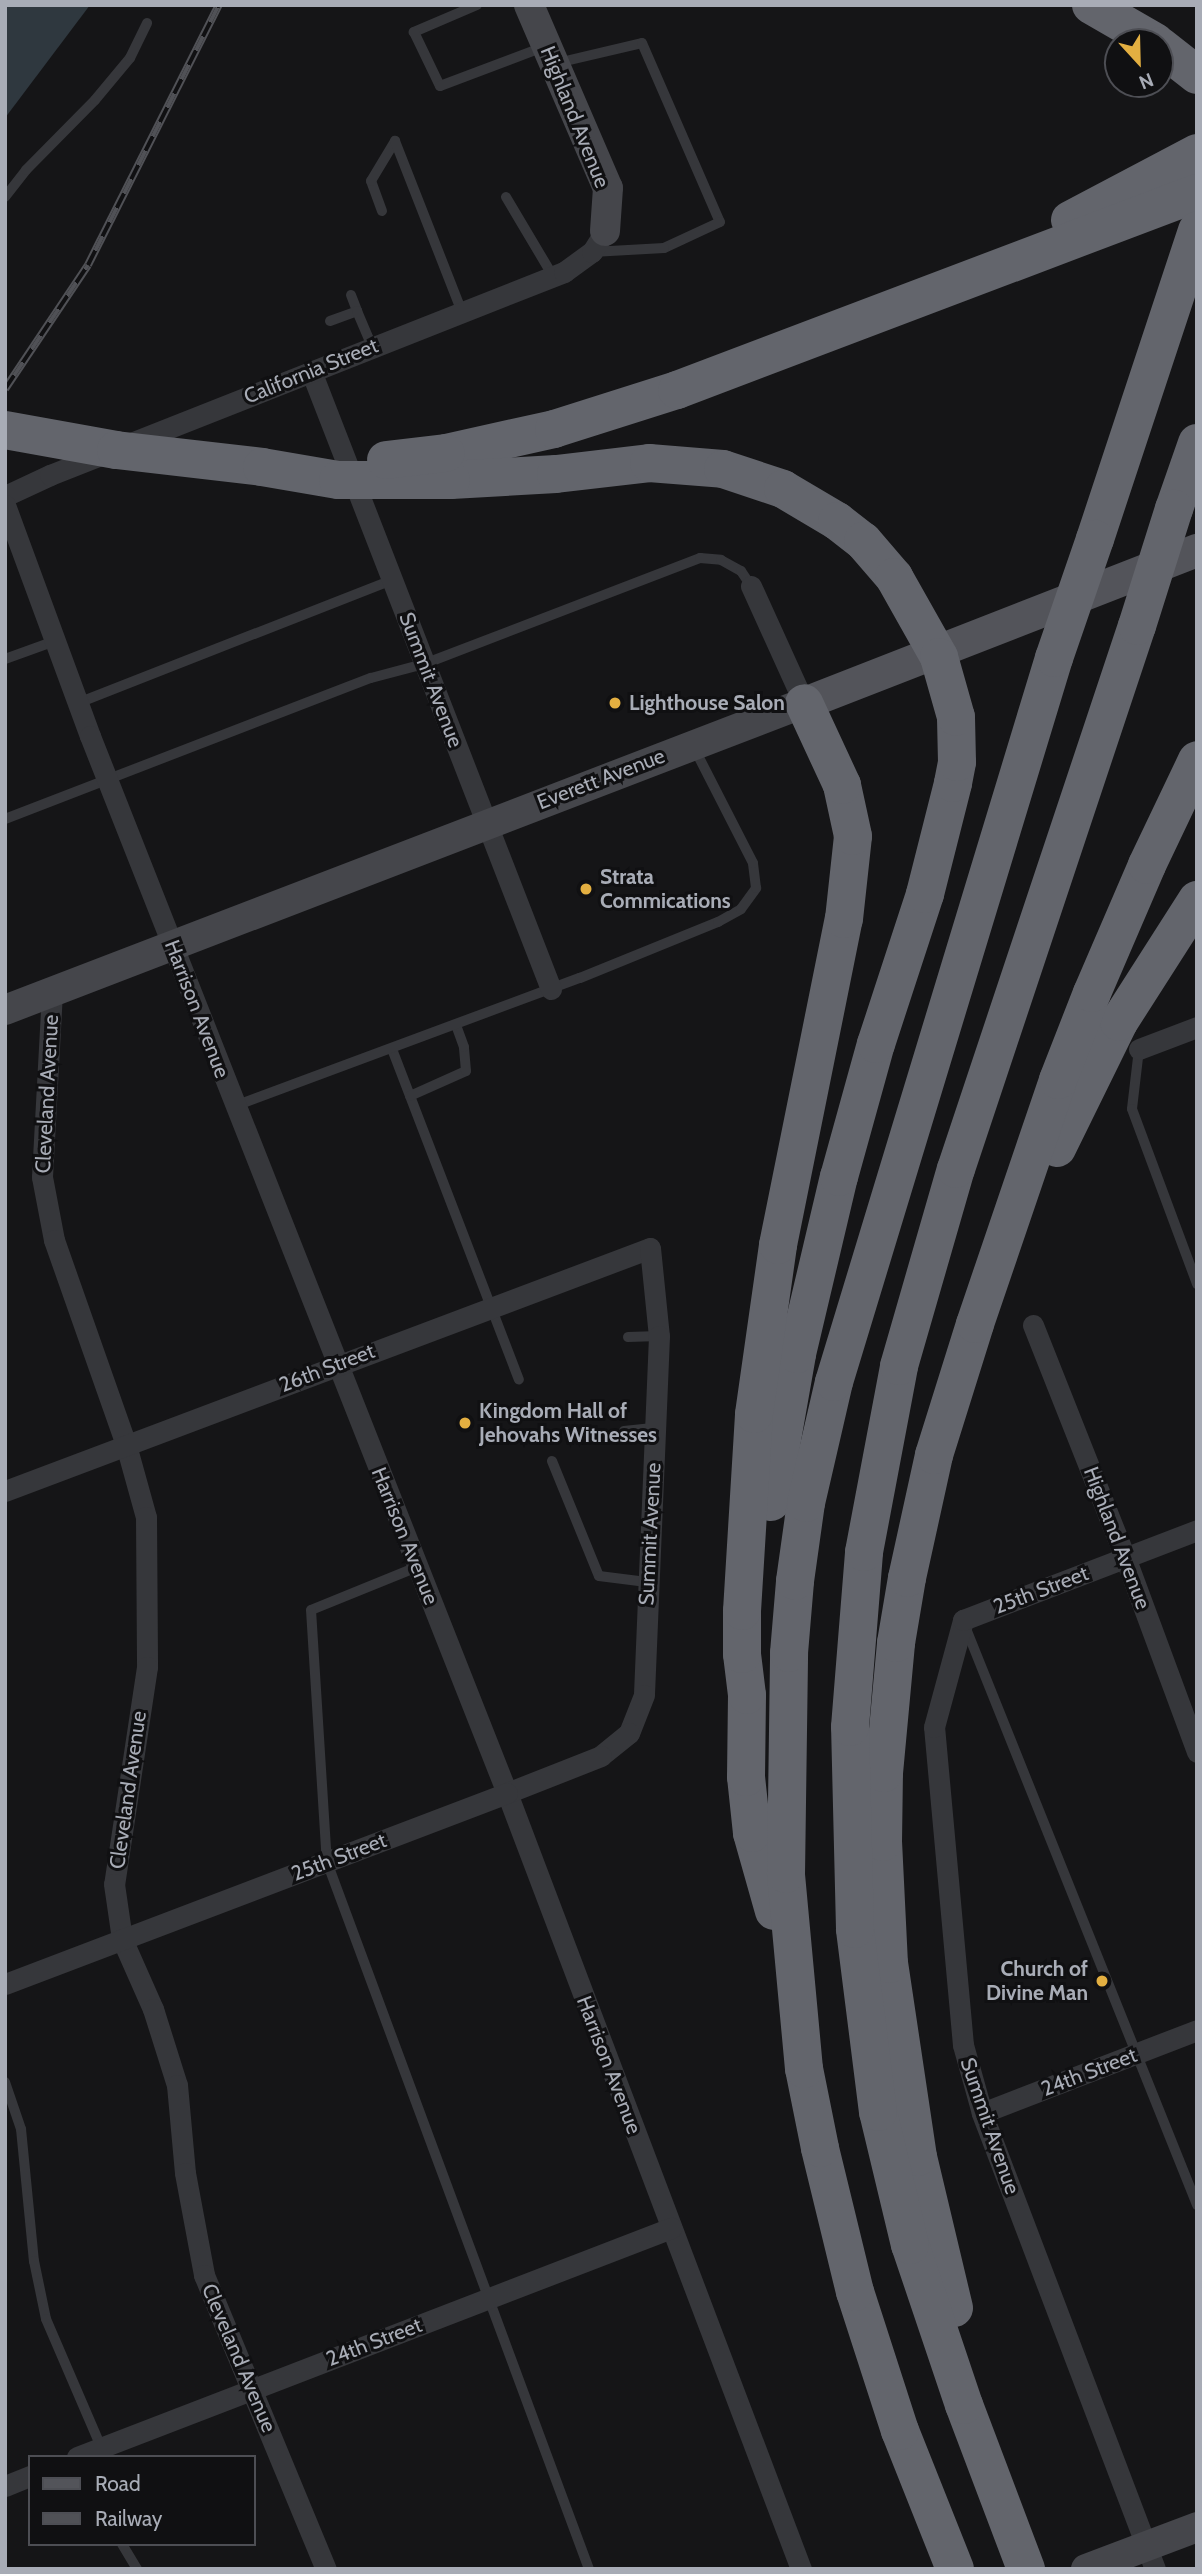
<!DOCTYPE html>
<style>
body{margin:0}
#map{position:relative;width:1202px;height:2574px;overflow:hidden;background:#151517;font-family:Cabin,sans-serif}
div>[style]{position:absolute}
.water>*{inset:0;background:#2f383f}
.lane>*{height:10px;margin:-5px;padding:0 5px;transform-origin:5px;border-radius:5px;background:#36373b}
.street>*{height:21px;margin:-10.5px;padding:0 10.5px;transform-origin:10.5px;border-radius:10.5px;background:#36373b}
.secondary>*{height:30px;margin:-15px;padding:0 15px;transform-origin:15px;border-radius:15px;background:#45464b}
.primary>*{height:33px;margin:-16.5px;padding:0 16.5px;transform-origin:16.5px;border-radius:16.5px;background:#53545a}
.highway>*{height:38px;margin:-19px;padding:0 19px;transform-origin:19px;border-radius:19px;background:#63656c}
.rail>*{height:8px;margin-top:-4px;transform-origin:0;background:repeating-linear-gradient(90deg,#101012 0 16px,#505156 0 32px);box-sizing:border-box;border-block:2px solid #505156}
.highway-bridge>*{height:38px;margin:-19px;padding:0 19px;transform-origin:19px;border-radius:19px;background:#63656c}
.dots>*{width:19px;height:19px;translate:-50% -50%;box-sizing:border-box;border:4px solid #101012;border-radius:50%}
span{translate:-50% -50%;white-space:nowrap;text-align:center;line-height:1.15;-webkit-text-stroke:6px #101012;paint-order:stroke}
.street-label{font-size:21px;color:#a8acb6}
.poi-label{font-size:21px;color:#a8acb6;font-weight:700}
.left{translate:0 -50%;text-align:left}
.right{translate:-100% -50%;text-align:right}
.frame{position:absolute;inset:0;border:7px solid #a8acb6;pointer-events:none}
.legend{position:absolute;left:28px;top:2455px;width:228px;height:91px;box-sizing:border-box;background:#101012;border:2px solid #4d4e54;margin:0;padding:9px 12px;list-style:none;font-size:21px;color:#a8acb6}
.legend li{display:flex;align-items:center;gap:14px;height:35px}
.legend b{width:35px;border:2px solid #4d4e54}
.north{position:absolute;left:1104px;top:28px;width:70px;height:70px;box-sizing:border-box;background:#101012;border:2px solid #4d4e54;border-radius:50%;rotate:158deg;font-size:19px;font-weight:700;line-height:28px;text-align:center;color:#a8acb6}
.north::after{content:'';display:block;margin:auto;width:24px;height:32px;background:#e3af41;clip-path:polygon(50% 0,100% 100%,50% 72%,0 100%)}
</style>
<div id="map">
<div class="water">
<i style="clip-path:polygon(5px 5px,90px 5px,5px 118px)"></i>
</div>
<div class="lane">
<i style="left:477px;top:5px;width:69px;rotate:156.8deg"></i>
<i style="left:414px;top:32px;width:60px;rotate:64.3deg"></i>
<i style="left:440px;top:86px;width:113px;rotate:-20.7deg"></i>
<i style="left:557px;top:63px;width:87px;rotate:-13.2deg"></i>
<i style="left:642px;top:43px;width:195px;rotate:66.5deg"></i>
<i style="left:720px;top:222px;width:62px;rotate:155.1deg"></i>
<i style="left:664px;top:248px;width:72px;rotate:176.8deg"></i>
<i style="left:5px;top:197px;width:34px;rotate:-52deg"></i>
<i style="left:26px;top:170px;width:98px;rotate:-45.4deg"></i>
<i style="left:95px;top:100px;width:55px;rotate:-50.2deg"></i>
<i style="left:130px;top:58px;width:39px;rotate:-64deg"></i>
<i style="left:506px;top:197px;width:92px;rotate:59.3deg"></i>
<i style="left:382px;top:211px;width:32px;rotate:-110deg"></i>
<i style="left:371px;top:181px;width:47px;rotate:-59deg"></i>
<i style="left:395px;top:141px;width:184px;rotate:68.6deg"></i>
<i style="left:351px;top:295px;width:17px;rotate:69deg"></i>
<i style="left:330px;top:321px;width:29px;rotate:-20deg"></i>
<i style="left:357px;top:311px;width:39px;rotate:67deg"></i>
<i style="left:5px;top:659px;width:53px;rotate:-19.8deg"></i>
<i style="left:78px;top:703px;width:337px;rotate:-21.4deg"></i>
<i style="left:5px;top:819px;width:392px;rotate:-21.1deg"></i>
<i style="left:371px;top:678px;width:55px;rotate:-14.8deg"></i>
<i style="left:424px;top:664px;width:296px;rotate:-21deg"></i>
<i style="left:700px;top:558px;width:21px;rotate:5deg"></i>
<i style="left:721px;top:560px;width:23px;rotate:29deg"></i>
<i style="left:741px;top:571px;width:18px;rotate:56deg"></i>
<i style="left:392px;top:1049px;width:354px;rotate:69deg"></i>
<i style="left:1139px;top:1049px;width:60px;rotate:96.7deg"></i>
<i style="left:1132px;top:1109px;width:187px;rotate:69.6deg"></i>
<i style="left:410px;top:1096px;width:61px;rotate:-24.1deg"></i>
<i style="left:466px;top:1071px;width:24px;rotate:-95deg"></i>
<i style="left:464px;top:1047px;width:23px;rotate:-110deg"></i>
<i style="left:235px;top:1106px;width:368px;rotate:-20.4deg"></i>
<i style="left:580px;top:978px;width:149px;rotate:-22.1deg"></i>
<i style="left:718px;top:922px;width:26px;rotate:-29deg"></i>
<i style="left:741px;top:909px;width:26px;rotate:-54deg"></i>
<i style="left:756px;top:888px;width:25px;rotate:-97deg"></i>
<i style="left:753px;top:863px;width:131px;rotate:-117.1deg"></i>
<i style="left:628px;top:1337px;width:31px;rotate:-2deg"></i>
<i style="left:624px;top:1431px;width:31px;rotate:-6deg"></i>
<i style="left:552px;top:1461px;width:124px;rotate:67.8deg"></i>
<i style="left:599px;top:1576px;width:48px;rotate:7.1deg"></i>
<i style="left:417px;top:1567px;width:114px;rotate:157.9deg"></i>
<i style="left:311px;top:1610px;width:253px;rotate:86.4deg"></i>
<i style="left:327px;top:1862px;width:754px;rotate:69.67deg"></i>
<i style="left:965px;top:1626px;width:624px;rotate:68.16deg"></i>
<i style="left:5px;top:2082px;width:50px;rotate:71.2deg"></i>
<i style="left:21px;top:2129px;width:133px;rotate:84.4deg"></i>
<i style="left:34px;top:2261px;width:59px;rotate:78.3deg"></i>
<i style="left:46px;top:2319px;width:139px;rotate:66.7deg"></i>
<i style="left:122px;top:2544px;width:29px;rotate:59deg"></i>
</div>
<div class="street">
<i style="left:311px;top:371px;width:663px;rotate:68.78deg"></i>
<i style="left:5px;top:496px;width:50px;rotate:-25deg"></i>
<i style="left:50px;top:475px;width:553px;rotate:-21.55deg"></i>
<i style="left:564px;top:272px;width:34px;rotate:-36deg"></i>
<i style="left:592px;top:252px;width:25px;rotate:-58deg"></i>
<i style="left:5px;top:505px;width:246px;rotate:69.8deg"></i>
<i style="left:90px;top:736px;width:1136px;rotate:68.47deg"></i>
<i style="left:507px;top:1793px;width:830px;rotate:69.25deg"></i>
<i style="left:751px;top:586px;width:128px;rotate:65.6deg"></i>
<i style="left:52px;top:992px;width:185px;rotate:93.1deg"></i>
<i style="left:42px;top:1177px;width:64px;rotate:79.2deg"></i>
<i style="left:54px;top:1240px;width:217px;rotate:70.6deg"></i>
<i style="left:126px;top:1445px;width:75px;rotate:74.5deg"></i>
<i style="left:146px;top:1517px;width:150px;rotate:89.6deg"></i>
<i style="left:147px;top:1667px;width:219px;rotate:98.6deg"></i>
<i style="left:114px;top:1884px;width:56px;rotate:81.7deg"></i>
<i style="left:122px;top:1939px;width:77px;rotate:66.1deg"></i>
<i style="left:153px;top:2009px;width:80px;rotate:72.5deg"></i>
<i style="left:177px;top:2085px;width:88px;rotate:84.8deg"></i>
<i style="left:185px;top:2173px;width:104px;rotate:79.4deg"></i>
<i style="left:204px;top:2275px;width:318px;rotate:67.5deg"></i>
<i style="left:1139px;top:1049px;width:62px;rotate:-20.8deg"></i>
<i style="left:1033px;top:1325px;width:250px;rotate:68.4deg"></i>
<i style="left:1125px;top:1557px;width:208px;rotate:69.7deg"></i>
<i style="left:5px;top:1491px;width:689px;rotate:-20.64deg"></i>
<i style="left:650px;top:1248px;width:88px;rotate:84.2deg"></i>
<i style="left:659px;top:1336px;width:359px;rotate:92.4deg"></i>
<i style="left:644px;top:1695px;width:41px;rotate:111.5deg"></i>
<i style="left:629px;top:1733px;width:36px;rotate:141deg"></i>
<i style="left:601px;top:1756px;width:101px;rotate:158.5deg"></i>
<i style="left:507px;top:1793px;width:537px;rotate:159.17deg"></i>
<i style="left:982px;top:2113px;width:230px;rotate:-21.1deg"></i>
<i style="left:77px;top:2457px;width:637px;rotate:-21.08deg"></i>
<i style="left:5px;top:2486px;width:27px;rotate:-22deg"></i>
<i style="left:1155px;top:2569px;width:488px;rotate:-110.8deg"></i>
<i style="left:982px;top:2113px;width:71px;rotate:-105.6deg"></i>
<i style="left:963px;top:2045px;width:319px;rotate:-95.2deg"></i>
<i style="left:934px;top:1727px;width:111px;rotate:-74.8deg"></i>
<i style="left:963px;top:1620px;width:251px;rotate:-21deg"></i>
</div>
<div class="secondary">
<i style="left:529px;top:5px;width:199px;rotate:66.7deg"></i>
<i style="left:608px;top:188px;width:43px;rotate:94deg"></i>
<i style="left:5px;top:1010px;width:856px;rotate:-21.02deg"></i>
<i style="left:1086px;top:2569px;width:119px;rotate:-20.7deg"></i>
</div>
<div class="primary">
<i style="left:804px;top:703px;width:422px;rotate:-21.3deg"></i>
</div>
<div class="highway">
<i style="left:1091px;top:5px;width:74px;rotate:30deg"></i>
<i style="left:1160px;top:46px;width:47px;rotate:38.1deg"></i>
<i style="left:1070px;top:220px;width:144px;rotate:-27.8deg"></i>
<i style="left:446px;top:453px;width:111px;rotate:-12.5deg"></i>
<i style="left:554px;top:429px;width:129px;rotate:-17.6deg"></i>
<i style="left:677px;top:390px;width:556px;rotate:-20.75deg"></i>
<i style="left:451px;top:480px;width:105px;rotate:-3.3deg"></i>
<i style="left:556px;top:474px;width:94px;rotate:-6.7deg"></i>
<i style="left:649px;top:463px;width:74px;rotate:4.6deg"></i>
<i style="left:723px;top:469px;width:63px;rotate:18.4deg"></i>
<i style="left:783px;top:489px;width:63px;rotate:30.7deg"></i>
<i style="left:837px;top:521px;width:33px;rotate:38deg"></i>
<i style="left:863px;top:541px;width:48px;rotate:49.3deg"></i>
<i style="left:1174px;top:509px;width:70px;rotate:-70.8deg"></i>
<i style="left:1095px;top:539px;width:325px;rotate:-71.7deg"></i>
<i style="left:1057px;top:1148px;width:140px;rotate:-63.8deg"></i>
<i style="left:1119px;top:1022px;width:145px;rotate:-57.4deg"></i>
<i style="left:771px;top:1502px;width:150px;rotate:-80deg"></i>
<i style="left:797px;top:1354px;width:182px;rotate:-76.7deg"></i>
<i style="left:839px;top:1177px;width:138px;rotate:-74.5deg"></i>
<i style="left:876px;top:1044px;width:158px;rotate:-71.9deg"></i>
<i style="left:925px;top:894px;width:114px;rotate:-75.8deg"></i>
<i style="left:953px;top:783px;width:21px;rotate:-79deg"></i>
<i style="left:957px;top:762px;width:45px;rotate:-91.3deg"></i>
<i style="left:774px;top:1911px;width:81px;rotate:-105.8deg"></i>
<i style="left:752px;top:1833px;width:56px;rotate:-96.1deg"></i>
<i style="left:746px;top:1777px;width:82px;rotate:-89.3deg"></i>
<i style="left:747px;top:1695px;width:41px;rotate:-97deg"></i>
<i style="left:742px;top:1654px;width:43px;rotate:-90deg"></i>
<i style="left:742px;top:1611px;width:197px;rotate:-86.5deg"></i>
<i style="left:754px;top:1414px;width:171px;rotate:-81.9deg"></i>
<i style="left:778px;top:1245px;width:333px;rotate:-78.6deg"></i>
<i style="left:844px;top:919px;width:83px;rotate:-83.8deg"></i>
<i style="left:853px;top:836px;width:52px;rotate:-102.2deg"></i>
<i style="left:842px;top:785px;width:90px;rotate:-114.9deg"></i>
<i style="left:954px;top:2308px;width:155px;rotate:-103.4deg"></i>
<i style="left:918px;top:2157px;width:195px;rotate:-98.5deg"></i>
<i style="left:889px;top:1964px;width:122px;rotate:-92.8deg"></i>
<i style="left:883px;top:1842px;width:69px;rotate:-89.2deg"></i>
<i style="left:884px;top:1773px;width:131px;rotate:-84.7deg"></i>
<i style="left:896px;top:1643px;width:66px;rotate:-80.4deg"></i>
<i style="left:907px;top:1578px;width:126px;rotate:-77.6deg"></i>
<i style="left:934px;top:1455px;width:137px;rotate:-72.6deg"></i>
<i style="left:975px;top:1324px;width:258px;rotate:-71.2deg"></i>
<i style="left:1058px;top:1080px;width:93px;rotate:-68.7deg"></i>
<i style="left:1092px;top:993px;width:139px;rotate:-66.7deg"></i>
<i style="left:1147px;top:865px;width:116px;rotate:-64.5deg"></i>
<i style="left:955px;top:2569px;width:149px;rotate:-111.7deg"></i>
<i style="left:900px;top:2431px;width:146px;rotate:-107.9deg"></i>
<i style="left:855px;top:2292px;width:148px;rotate:-103.7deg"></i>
<i style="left:820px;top:2148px;width:81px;rotate:-101.4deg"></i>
<i style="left:804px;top:2069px;width:196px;rotate:-95.3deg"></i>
<i style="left:786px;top:1874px;width:221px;rotate:-89.2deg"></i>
<i style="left:789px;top:1653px;width:72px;rotate:-85.2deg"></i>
<i style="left:795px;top:1581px;width:79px;rotate:-82deg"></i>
<i style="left:806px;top:1503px;width:124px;rotate:-77deg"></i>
<i style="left:834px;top:1382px;width:757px;rotate:-73.1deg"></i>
<i style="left:1026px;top:2569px;width:175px;rotate:-110.7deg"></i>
<i style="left:964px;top:2405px;width:169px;rotate:-108.6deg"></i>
<i style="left:910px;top:2245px;width:137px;rotate:-103.5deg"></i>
<i style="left:878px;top:2112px;width:184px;rotate:-97.2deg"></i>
<i style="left:855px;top:1929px;width:202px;rotate:-91.4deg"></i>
<i style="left:850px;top:1727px;width:176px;rotate:-85.4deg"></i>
<i style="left:864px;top:1552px;width:189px;rotate:-79.3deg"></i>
<i style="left:899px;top:1366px;width:205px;rotate:-73.9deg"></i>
<i style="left:956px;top:1169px;width:572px;rotate:-71.57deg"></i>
</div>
<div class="rail">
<i style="left:5px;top:389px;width:149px;rotate:-56.2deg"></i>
<i style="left:88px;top:265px;width:291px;rotate:-63.3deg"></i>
</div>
<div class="highway-bridge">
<i style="left:5px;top:430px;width:113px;rotate:10.2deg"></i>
<i style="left:116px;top:450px;width:147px;rotate:6.6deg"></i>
<i style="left:262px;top:467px;width:77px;rotate:9.7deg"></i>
<i style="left:338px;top:480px;width:113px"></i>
<i style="left:386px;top:460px;width:60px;rotate:-6.7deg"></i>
<i style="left:894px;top:577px;width:92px;rotate:60.6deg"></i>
<i style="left:939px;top:657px;width:62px;rotate:74.2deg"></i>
<i style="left:1137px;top:626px;width:123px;rotate:-72.5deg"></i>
<i style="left:1054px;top:658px;width:126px;rotate:-71deg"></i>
</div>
<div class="dots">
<i style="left:615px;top:703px;background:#e3af41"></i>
<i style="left:586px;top:889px;background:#e3af41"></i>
<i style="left:465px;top:1423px;background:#e3af41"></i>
<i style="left:1102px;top:1981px;background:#e3af41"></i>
</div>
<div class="street-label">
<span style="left:575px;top:117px;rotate:68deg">Highland Avenue</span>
<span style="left:311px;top:371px;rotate:-22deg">California Street</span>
<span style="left:431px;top:680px;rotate:69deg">Summit Avenue</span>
<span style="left:601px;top:779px;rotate:-21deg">Everett Avenue</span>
<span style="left:197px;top:1009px;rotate:69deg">Harrison Avenue</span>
<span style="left:47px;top:1094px;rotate:-87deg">Cleveland Avenue</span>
<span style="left:327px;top:1368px;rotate:-21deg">26th Street</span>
<span style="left:650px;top:1534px;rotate:-87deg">Summit Avenue</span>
<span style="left:405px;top:1536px;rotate:68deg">Harrison Avenue</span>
<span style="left:1117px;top:1538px;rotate:69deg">Highland Avenue</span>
<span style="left:1041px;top:1590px;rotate:-21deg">25th Street</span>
<span style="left:128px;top:1790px;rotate:-82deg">Cleveland Avenue</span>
<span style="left:339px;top:1857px;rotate:-21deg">25th Street</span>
<span style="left:609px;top:2065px;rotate:69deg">Harrison Avenue</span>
<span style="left:1089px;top:2072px;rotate:-21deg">24th Street</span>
<span style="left:990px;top:2126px;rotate:71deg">Summit Avenue</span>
<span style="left:374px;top:2342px;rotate:-21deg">24th Street</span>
<span style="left:239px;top:2358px;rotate:67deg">Cleveland Avenue</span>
</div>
<div class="poi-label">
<span class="left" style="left:629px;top:703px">Lighthouse Salon</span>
<span class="left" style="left:600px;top:889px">Strata<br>Commications</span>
<span class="left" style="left:479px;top:1423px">Kingdom Hall of<br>Jehovahs Witnesses</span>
<span class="right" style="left:1088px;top:1981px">Church of<br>Divine Man</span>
</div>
<div class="frame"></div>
<ul class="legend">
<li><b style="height:9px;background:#53545a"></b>Road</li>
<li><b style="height:9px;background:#505156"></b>Railway</li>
</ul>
<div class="north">N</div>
</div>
